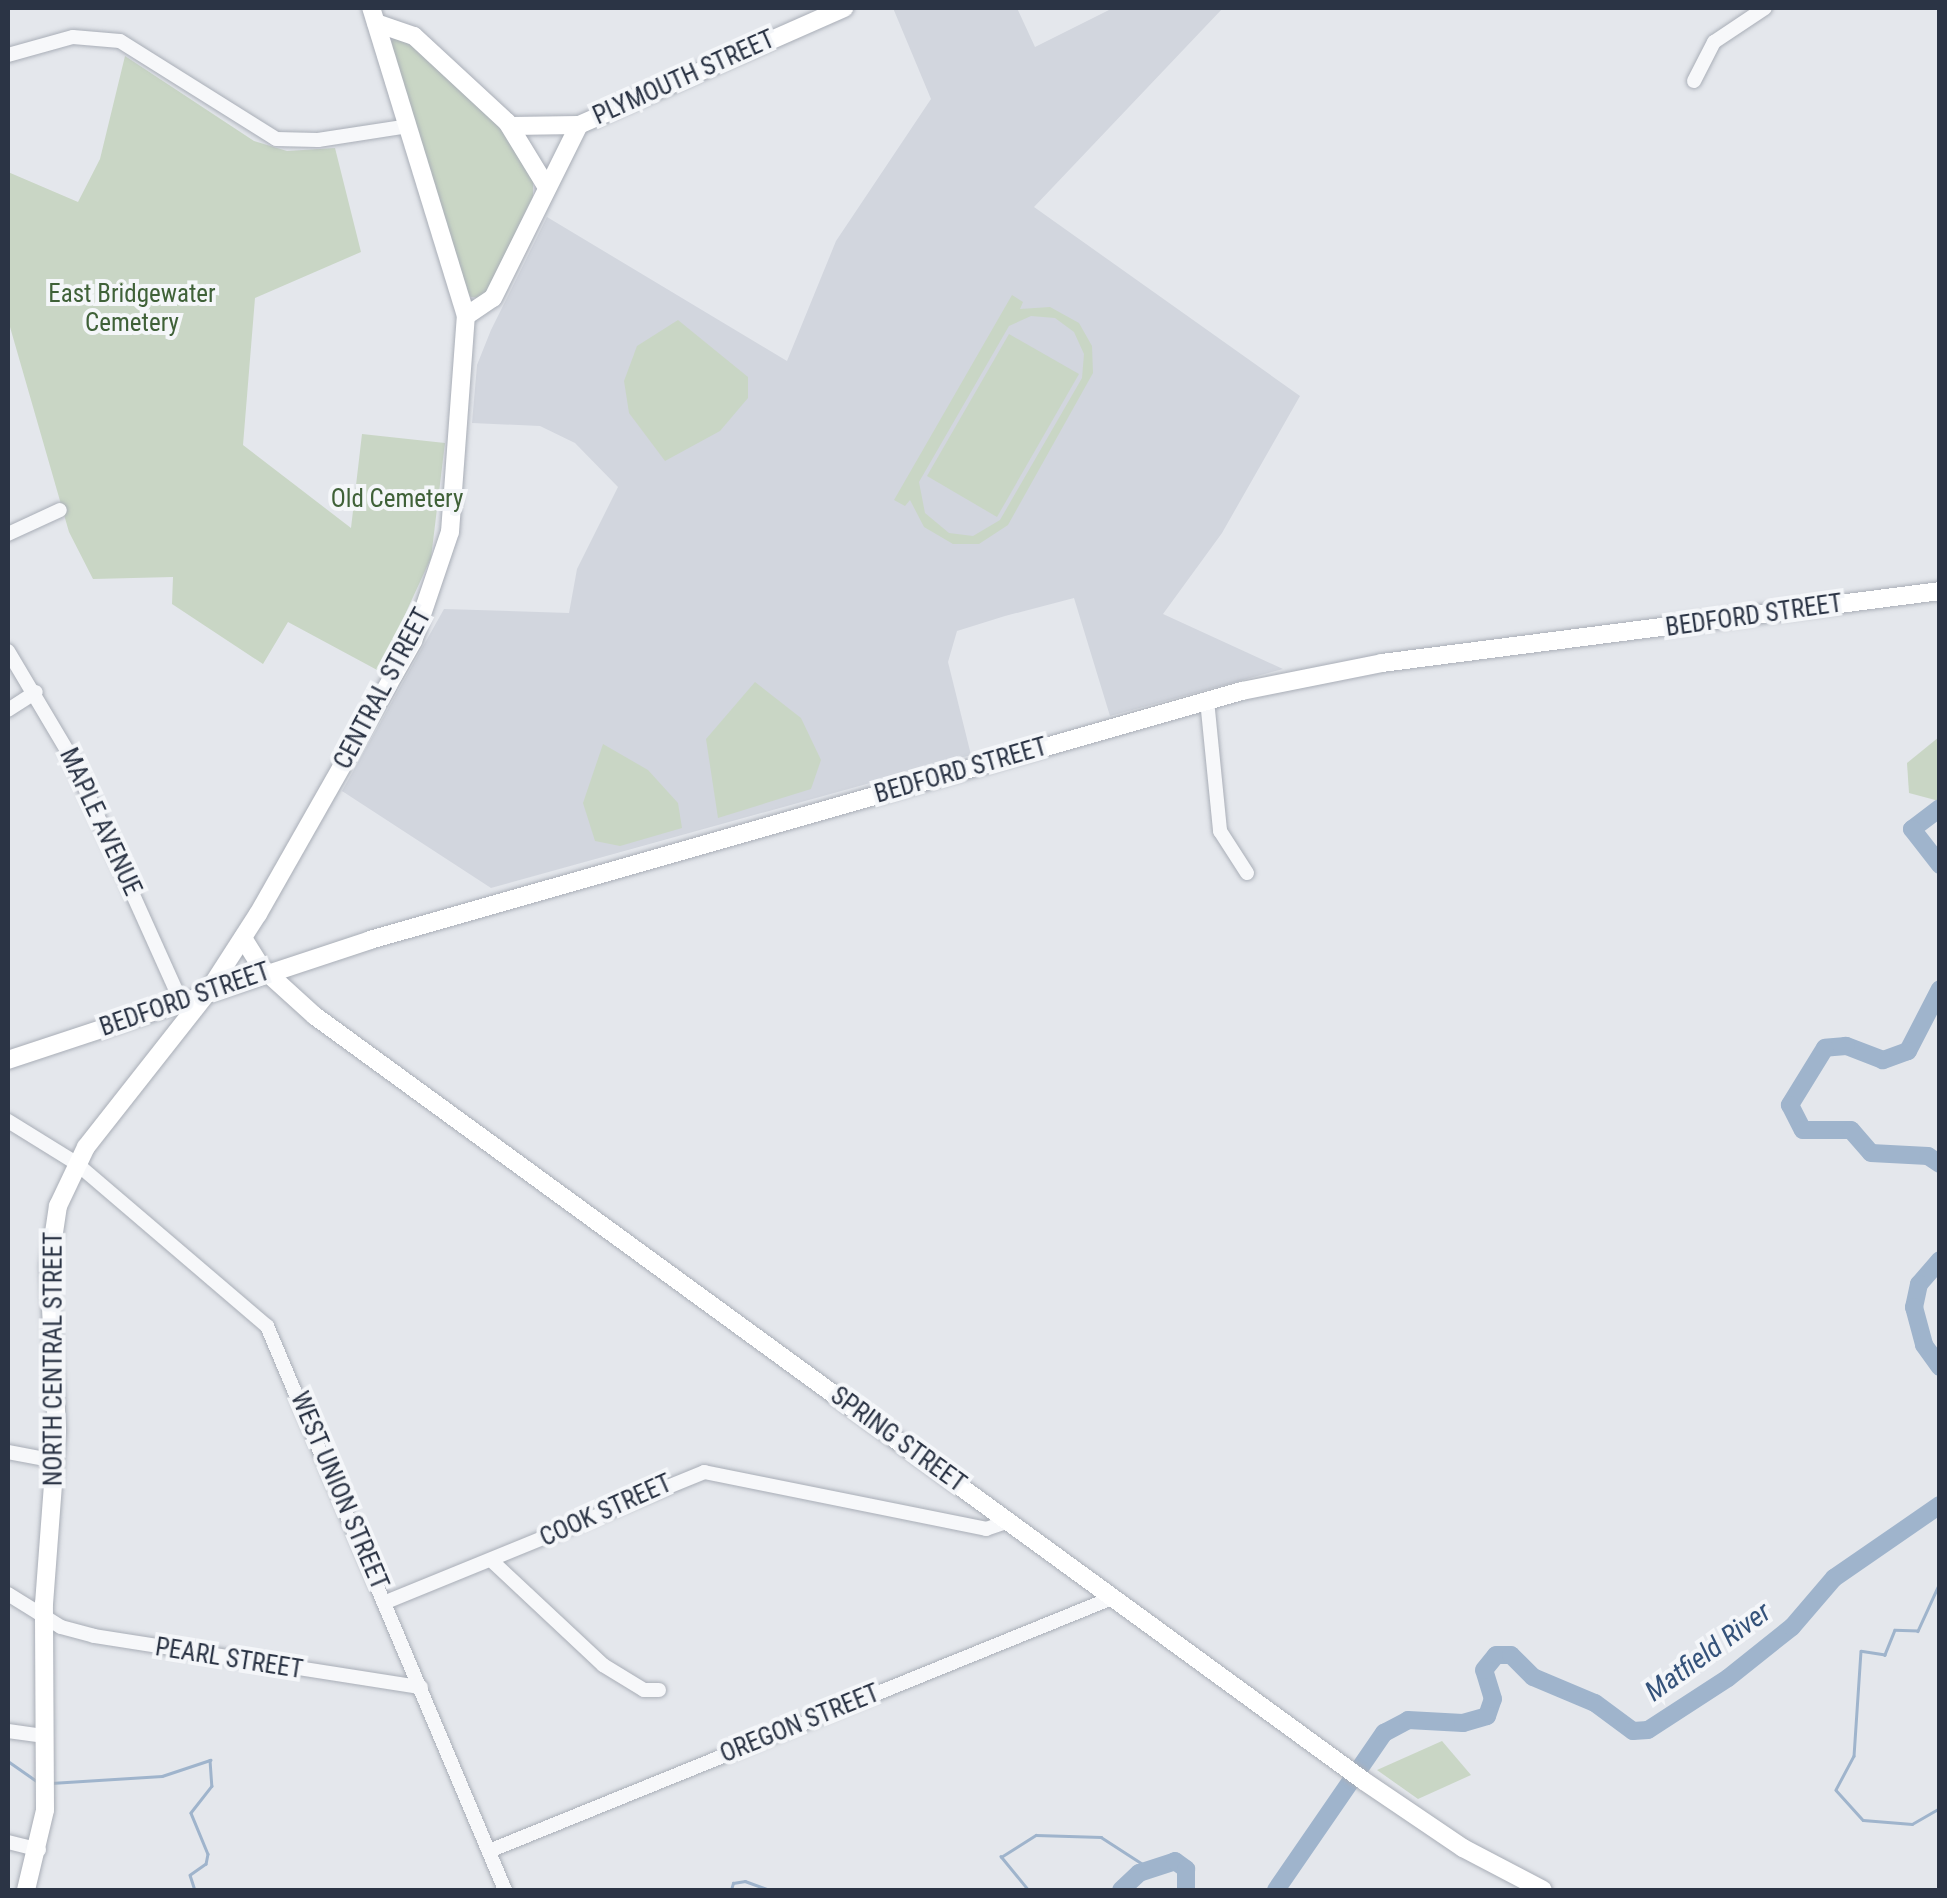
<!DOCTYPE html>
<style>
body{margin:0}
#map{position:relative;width:1947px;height:1898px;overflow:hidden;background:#e4e7ec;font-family:"Roboto Condensed",sans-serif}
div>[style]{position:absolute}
.built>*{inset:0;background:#d2d6de}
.green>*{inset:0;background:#c9d6c5}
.stream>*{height:2.5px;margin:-1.25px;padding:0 1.25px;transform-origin:1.25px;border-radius:1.25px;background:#9fb4cc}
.river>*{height:18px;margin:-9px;padding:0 9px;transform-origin:9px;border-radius:9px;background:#9fb4cc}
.roads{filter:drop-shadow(0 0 2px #a9aeb7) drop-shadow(0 0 2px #a9aeb7)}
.minor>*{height:14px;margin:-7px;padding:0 7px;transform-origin:7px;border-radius:7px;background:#f7f8fa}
.major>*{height:18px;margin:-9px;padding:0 9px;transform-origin:9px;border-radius:9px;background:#fff}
span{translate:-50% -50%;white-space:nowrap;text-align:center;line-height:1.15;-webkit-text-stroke:8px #f4f6f9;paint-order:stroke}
.street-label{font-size:25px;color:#2b3445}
.park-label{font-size:25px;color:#3f6138}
.water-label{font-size:28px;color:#34527a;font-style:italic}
.frame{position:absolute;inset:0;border:10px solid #2b3445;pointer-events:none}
</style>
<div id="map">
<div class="built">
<i style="clip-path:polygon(893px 8px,1017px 8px,1035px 47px,1113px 8px,1223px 8px,1034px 207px,1300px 396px,1222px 533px,1163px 614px,1283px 669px,1110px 716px,1074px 598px,1005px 616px,957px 631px,948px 662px,971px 755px,491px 888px,342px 791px,444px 609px,569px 613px,577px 569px,618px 487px,575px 443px,540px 426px,472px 423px,477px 365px,491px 330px,547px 217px,787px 361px,836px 241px,931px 99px)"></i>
</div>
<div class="green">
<i style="clip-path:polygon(396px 35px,405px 35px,510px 135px,533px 179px,533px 196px,484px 299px,466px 296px,388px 47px)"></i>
<i style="clip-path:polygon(125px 56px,254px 141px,287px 151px,335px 148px,361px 252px,255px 298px,243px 445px,351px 528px,362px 434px,445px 443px,431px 558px,379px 671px,288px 622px,263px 664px,172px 604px,173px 577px,93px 579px,69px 532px,8px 320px,8px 172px,78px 202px,100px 159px)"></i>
<i style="clip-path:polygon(evenodd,1012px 295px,1023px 302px,1020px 309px,1050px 307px,1079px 323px,1092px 346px,1093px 373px,1008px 525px,979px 544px,953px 544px,924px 527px,910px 500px,905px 506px,894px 500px,1012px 295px,1031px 316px,1055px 318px,1074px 332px,1084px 354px,1082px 378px,1000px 520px,973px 536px,949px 533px,925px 513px,919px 482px,1009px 326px,1031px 316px)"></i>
<i style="clip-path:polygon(678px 320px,748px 377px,748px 398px,720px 431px,665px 461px,629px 413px,624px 381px,637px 346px)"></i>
<i style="clip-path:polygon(1009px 334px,1079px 374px,997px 517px,927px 476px)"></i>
<i style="clip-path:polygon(755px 682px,801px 718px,821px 760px,811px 789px,718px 818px,706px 739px)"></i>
<i style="clip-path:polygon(1939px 737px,1940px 801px,1939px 801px,1909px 793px,1907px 763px)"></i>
<i style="clip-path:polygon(603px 744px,648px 770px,678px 803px,682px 828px,620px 846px,595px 841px,583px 803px)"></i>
<i style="clip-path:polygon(1442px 1741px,1471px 1775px,1418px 1799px,1377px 1770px)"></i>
</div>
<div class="stream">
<i style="left:1940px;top:1583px;width:53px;rotate:114.6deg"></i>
<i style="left:1918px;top:1631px;width:23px;rotate:-178deg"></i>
<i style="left:1895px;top:1630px;width:27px;rotate:112deg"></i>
<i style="left:1885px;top:1655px;width:24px;rotate:-171deg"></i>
<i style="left:1861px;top:1651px;width:105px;rotate:93.8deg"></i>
<i style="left:1854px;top:1756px;width:38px;rotate:118deg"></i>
<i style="left:1836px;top:1790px;width:40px;rotate:48deg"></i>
<i style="left:1863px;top:1820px;width:49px;rotate:4.7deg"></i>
<i style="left:1912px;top:1824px;width:32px;rotate:-30deg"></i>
<i style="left:8px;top:1761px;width:37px;rotate:35deg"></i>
<i style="left:51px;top:1783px;width:111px;rotate:-3.6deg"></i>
<i style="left:162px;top:1776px;width:51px;rotate:-18.4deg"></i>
<i style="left:210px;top:1760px;width:26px;rotate:86deg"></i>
<i style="left:212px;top:1786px;width:34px;rotate:128deg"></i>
<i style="left:191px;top:1813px;width:44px;rotate:67.5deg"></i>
<i style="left:208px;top:1854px;width:10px;rotate:101deg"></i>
<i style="left:206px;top:1864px;width:19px;rotate:145deg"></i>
<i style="left:190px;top:1875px;width:16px;rotate:72deg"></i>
<i style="left:731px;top:1890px;width:7px;rotate:-74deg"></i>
<i style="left:733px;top:1883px;width:12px;rotate:-9deg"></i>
<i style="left:745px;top:1881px;width:27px;rotate:20deg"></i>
<i style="left:1028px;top:1890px;width:43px;rotate:-129.3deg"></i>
<i style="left:1001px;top:1857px;width:41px;rotate:-32.2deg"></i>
<i style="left:1036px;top:1835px;width:65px;rotate:1.8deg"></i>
<i style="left:1101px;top:1837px;width:57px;rotate:32.9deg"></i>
</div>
<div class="river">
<i style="left:1940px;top:808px;width:35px;rotate:143deg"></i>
<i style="left:1912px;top:829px;width:46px;rotate:52.1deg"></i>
<i style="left:1940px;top:989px;width:70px;rotate:117.3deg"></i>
<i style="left:1908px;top:1051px;width:27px;rotate:160deg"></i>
<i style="left:1883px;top:1060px;width:40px;rotate:-159deg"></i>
<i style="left:1846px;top:1046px;width:21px;rotate:175deg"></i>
<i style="left:1825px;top:1048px;width:67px;rotate:121.6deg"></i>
<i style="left:1790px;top:1105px;width:28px;rotate:63deg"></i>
<i style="left:1803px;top:1130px;width:48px"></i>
<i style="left:1851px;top:1130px;width:30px;rotate:49deg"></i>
<i style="left:1871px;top:1153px;width:57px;rotate:3deg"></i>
<i style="left:1928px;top:1156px;width:14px;rotate:34deg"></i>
<i style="left:1940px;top:1260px;width:32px;rotate:131deg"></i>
<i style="left:1919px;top:1284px;width:24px;rotate:102deg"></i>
<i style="left:1914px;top:1307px;width:39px;rotate:75deg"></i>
<i style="left:1924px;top:1345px;width:27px;rotate:54deg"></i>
<i style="left:1121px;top:1890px;width:25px;rotate:-43deg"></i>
<i style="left:1139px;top:1873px;width:38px;rotate:-18deg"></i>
<i style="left:1175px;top:1861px;width:14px;rotate:36deg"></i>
<i style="left:1186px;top:1869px;width:21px;rotate:90deg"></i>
<i style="left:1276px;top:1890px;width:191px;rotate:-55.5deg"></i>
<i style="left:1384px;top:1733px;width:27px;rotate:-28deg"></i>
<i style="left:1408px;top:1720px;width:55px;rotate:3.1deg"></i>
<i style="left:1463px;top:1723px;width:25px;rotate:-16deg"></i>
<i style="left:1487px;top:1716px;width:18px;rotate:-71deg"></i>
<i style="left:1493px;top:1699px;width:30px;rotate:-107deg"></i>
<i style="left:1484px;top:1670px;width:19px;rotate:-51deg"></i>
<i style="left:1496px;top:1655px;width:15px"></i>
<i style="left:1511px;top:1655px;width:31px;rotate:45deg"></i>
<i style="left:1533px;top:1677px;width:67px;rotate:22.8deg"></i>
<i style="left:1595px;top:1703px;width:47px;rotate:36.4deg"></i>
<i style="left:1633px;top:1731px;width:15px;rotate:-4deg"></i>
<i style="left:1648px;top:1730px;width:95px;rotate:-33deg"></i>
<i style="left:1728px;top:1678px;width:82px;rotate:-38.6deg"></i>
<i style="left:1792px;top:1627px;width:65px;rotate:-49.4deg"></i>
<i style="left:1834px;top:1578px;width:129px;rotate:-34.6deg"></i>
</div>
<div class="roads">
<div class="minor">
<i style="left:8px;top:55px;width:67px;rotate:-15.5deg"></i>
<i style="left:73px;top:37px;width:47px;rotate:4.9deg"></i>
<i style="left:120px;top:41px;width:184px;rotate:32.1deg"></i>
<i style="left:276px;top:139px;width:42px;rotate:1.4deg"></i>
<i style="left:318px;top:140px;width:91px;rotate:-8.8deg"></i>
<i style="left:1694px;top:81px;width:44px;rotate:-62.9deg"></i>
<i style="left:1714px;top:42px;width:61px;rotate:-33.7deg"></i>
<i style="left:8px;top:534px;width:57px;rotate:-24.8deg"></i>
<i style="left:8px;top:651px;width:126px;rotate:59.3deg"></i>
<i style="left:72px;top:759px;width:265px;rotate:65.8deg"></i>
<i style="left:1207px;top:700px;width:132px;rotate:84.3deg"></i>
<i style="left:1220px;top:831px;width:50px;rotate:57.3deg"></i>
<i style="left:8px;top:710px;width:33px;rotate:-33deg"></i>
<i style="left:8px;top:1121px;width:80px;rotate:31.7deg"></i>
<i style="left:76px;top:1163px;width:251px;rotate:40.5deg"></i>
<i style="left:267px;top:1326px;width:612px;rotate:67.12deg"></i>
<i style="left:8px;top:1452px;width:49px;rotate:10.6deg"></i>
<i style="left:493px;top:1562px;width:151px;rotate:43.1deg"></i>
<i style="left:603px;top:1665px;width:48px;rotate:31.4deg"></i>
<i style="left:644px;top:1690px;width:15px"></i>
<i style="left:8px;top:1594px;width:62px;rotate:31.9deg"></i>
<i style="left:61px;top:1627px;width:34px;rotate:15deg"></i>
<i style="left:94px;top:1636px;width:331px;rotate:8.9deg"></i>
<i style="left:386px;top:1602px;width:344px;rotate:-22.2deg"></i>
<i style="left:704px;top:1472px;width:288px;rotate:11.4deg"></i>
<i style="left:986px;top:1529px;width:24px;rotate:-19deg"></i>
<i style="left:8px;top:1731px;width:37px;rotate:8deg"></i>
<i style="left:8px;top:1842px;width:32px;rotate:14deg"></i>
<i style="left:489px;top:1851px;width:672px;rotate:-22.1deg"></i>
</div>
<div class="major">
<i style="left:376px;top:23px;width:40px;rotate:18.9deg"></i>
<i style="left:414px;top:36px;width:127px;rotate:42.8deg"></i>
<i style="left:507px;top:122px;width:75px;rotate:58.6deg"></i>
<i style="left:511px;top:126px;width:68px;rotate:-0.8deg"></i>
<i style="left:466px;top:316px;width:32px;rotate:-34deg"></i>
<i style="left:493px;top:298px;width:193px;rotate:-63.6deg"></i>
<i style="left:579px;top:125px;width:290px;rotate:-23.8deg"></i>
<i style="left:243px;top:938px;width:36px;rotate:58deg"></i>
<i style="left:262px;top:968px;width:72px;rotate:42.2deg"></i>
<i style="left:315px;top:1016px;width:1298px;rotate:36.1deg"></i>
<i style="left:1364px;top:1781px;width:120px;rotate:34.1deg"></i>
<i style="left:1463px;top:1848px;width:90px;rotate:27.7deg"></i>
<i style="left:8px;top:1060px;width:381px;rotate:-18.3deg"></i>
<i style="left:370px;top:940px;width:907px;rotate:-15.94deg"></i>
<i style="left:1242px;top:691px;width:143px;rotate:-11.3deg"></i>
<i style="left:1382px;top:663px;width:563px;rotate:-7.35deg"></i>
<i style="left:26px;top:1890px;width:82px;rotate:-76.6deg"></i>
<i style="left:45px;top:1810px;width:206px;rotate:-90.3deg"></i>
<i style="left:44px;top:1604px;width:174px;rotate:-85.7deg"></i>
<i style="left:57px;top:1430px;width:164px;rotate:-92.8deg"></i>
<i style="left:49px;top:1266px;width:61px;rotate:-81.5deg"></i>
<i style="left:58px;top:1206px;width:65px;rotate:-64.6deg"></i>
<i style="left:86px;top:1147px;width:196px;rotate:-51.8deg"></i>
<i style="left:207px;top:993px;width:94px;rotate:-57.2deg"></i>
<i style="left:258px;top:914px;width:314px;rotate:-60.4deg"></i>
<i style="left:413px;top:641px;width:115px;rotate:-71.3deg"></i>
<i style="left:450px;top:532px;width:217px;rotate:-85.8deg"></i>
<i style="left:466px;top:316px;width:322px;rotate:-107.1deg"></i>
</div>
</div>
<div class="street-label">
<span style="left:684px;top:78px;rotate:-24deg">PLYMOUTH STREET</span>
<span style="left:1754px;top:616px;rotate:-8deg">BEDFORD STREET</span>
<span style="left:383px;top:689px;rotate:-62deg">CENTRAL STREET</span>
<span style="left:961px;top:771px;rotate:-16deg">BEDFORD STREET</span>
<span style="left:100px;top:822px;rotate:65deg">MAPLE AVENUE</span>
<span style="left:185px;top:1000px;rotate:-19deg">BEDFORD STREET</span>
<span style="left:54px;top:1359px;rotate:-90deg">NORTH CENTRAL STREET</span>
<span style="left:898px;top:1440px;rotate:36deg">SPRING STREET</span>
<span style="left:339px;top:1491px;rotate:67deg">WEST UNION STREET</span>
<span style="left:606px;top:1511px;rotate:-24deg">COOK STREET</span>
<span style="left:229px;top:1659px;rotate:9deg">PEARL STREET</span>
<span style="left:800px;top:1724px;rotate:-22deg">OREGON STREET</span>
</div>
<div class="park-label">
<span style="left:132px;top:309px">East Bridgewater<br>Cemetery</span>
<span style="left:397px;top:499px">Old Cemetery</span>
</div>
<div class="water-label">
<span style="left:1708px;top:1652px;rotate:-36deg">Matfield River</span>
</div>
<div class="frame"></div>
</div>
